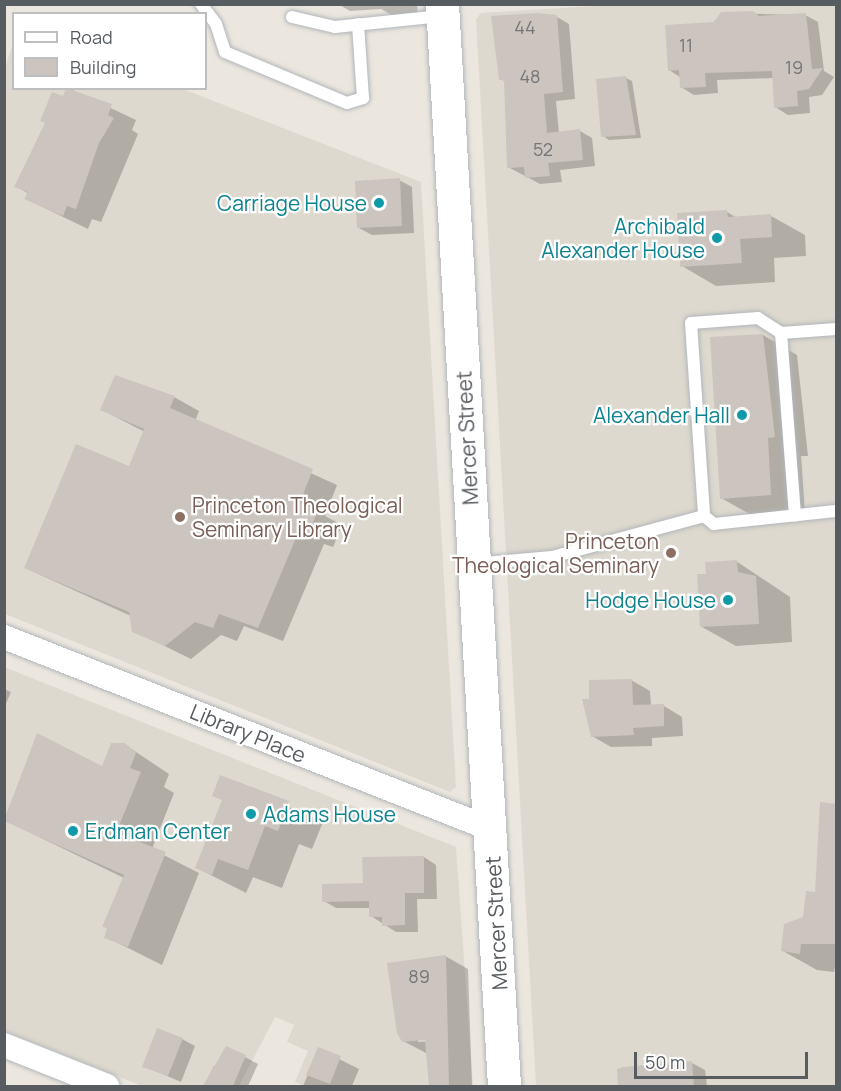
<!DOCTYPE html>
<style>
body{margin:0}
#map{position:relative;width:841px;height:1091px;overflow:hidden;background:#ece7de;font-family:Manrope,sans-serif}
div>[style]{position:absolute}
.education>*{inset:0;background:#ded9ce}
.shadow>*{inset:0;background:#0003}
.building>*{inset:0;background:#ccc5bf}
.roads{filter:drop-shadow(0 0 2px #b1b6bb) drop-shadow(0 0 2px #b1b6bb)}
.service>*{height:12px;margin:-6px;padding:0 6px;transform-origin:6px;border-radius:6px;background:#fff}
.minor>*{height:24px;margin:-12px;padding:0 12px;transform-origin:12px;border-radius:12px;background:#fff}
.secondary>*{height:33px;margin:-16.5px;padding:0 16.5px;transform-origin:16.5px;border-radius:16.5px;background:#fff}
.dots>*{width:16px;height:16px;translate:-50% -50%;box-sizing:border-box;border:3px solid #fff;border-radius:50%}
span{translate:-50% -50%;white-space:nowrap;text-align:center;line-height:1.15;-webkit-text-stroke:4.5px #fff;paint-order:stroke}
.number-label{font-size:18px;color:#747678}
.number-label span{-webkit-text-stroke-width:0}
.culture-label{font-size:21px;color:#0d838f}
.right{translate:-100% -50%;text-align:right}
.left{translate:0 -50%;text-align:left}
.street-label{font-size:21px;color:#575c61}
.education-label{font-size:21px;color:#785e54}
.frame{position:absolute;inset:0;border:6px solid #575c61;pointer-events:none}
.legend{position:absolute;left:12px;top:12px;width:195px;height:78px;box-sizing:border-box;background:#fff;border:2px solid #bcbec0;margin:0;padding:8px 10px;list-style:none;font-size:18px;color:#575c61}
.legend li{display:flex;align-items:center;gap:12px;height:30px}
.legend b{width:30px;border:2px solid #bcbec0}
.scale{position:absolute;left:634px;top:1052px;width:174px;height:27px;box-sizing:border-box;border:3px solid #575c61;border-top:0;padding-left:8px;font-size:18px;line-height:21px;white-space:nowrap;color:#575c61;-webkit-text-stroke:4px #fff;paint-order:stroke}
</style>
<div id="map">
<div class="education">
<i style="clip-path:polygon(612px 5px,836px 5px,836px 1086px,536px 1086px,476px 19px,481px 13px)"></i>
<i style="clip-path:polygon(13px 44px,14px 88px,183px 89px,421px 182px,456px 787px,450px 792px,5px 614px,4px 70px)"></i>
<i style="clip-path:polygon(4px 667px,456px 847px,473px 1086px,305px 1086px,295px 1082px,308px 1051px,287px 1042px,294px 1025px,275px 1017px,239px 1086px,142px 1086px,5px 1031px)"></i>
</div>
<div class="shadow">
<i style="clip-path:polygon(338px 4px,417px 4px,418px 17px,397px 18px,381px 9px,350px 11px)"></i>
<i style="clip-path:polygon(722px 13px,805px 15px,818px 22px,824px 71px,834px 77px,822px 95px,809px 97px,810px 113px,788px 115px,775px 107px,774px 78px,717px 80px,718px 93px,694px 95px,681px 87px,680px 77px,669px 70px)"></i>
<i style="clip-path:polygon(557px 17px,569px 24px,575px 99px,556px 101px,559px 133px,580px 131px,592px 138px,595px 166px,560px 170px,562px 182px,540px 184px,508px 167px,506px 82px,501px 79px)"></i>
<i style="clip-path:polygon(626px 78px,632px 81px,641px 138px,609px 140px,603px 136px)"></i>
<i style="clip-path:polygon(68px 88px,136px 120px,132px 130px,138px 134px,101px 222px,92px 219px,88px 229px,26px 199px,29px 194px,16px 186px)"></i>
<i style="clip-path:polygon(399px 180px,412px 187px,414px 233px,372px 235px,359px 228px)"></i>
<i style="clip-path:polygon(727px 212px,737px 218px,771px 216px,805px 235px,806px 256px,774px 258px,775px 282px,716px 286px,682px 266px)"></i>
<i style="clip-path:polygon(763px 335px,797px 355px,808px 456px,801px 456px,805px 514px,755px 517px,721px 498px)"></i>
<i style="clip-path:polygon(174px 397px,199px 411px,195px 421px,337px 485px,325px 516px,342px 525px,333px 547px,324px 544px,283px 641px,244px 626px,237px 641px,221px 635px,191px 659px,134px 631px,131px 616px,25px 568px,130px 468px,145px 432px,102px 410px)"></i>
<i style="clip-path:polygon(736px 561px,790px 597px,792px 642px,736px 646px,702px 627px,708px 575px)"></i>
<i style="clip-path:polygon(631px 680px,650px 691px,651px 706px,664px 706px,682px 717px,683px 736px,652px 738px,652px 746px,611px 747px,592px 736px)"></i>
<i style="clip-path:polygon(4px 689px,11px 692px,4px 708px)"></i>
<i style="clip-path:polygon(38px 735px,103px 768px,124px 744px,169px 774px,164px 787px,174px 793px,152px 849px,199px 873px,162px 965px,106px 937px,124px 878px,4px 820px)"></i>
<i style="clip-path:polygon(221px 777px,323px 822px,312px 849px,299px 844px,282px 888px,253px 877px,246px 893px,197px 868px,224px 801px,214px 795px)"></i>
<i style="clip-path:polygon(836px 805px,836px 962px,834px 972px,817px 970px,783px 951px,816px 894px)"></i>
<i style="clip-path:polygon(424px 857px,436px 865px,437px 899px,417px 899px,418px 932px,396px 932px,371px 916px,371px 908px,336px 908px,324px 901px)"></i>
<i style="clip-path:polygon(evenodd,445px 956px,468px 969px,472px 1086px,431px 1086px,428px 1054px,403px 1041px,445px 956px,432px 1038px,433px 1041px,418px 1042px,418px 1039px,432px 1038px)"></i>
<i style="clip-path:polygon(182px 1039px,195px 1046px,181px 1082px,144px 1066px)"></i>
<i style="clip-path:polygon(319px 1049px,359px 1069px,352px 1086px,303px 1086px)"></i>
<i style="clip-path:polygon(245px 1057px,258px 1064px,248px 1086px,204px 1086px,214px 1066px)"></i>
<i style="clip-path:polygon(692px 1063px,705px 1070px,707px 1086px,619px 1086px,618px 1071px)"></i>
</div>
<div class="building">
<i style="clip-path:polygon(753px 11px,759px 16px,806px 13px,812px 69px,823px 68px,809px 89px,797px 91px,798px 106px,774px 108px,772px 71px,705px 73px,706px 87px,680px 88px,679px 70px,668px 71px,665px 25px,714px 22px,721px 12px)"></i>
<i style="clip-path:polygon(537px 13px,557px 15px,563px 92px,544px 94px,547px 133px,580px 129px,583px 160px,548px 163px,550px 176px,525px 178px,524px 167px,507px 168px,504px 80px,499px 80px,491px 16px)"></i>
<i style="clip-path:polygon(626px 76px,636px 135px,601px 137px,596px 79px)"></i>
<i style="clip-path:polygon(66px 88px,112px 104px,108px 115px,114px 118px,99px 143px,76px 209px,67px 206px,63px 216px,24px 199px,28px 192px,14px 187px,45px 123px,40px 121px,52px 92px,63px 96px)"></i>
<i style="clip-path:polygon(400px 178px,402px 226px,357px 228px,355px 181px)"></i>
<i style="clip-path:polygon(727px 210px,728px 217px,771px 214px,772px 237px,740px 239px,742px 263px,680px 267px,677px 213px)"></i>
<i style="clip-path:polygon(763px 334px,775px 437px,768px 438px,771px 495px,720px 499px,710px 337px)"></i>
<i style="clip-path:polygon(115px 375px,175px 396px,170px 408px,313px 469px,300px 502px,318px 510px,308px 535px,299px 531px,258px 628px,219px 614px,213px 628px,195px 622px,165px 646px,132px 632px,129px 612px,24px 568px,76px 444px,129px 466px,144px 429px,100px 410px)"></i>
<i style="clip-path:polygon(737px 560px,738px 572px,756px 576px,759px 624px,700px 627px,697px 574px,706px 574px,705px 562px)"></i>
<i style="clip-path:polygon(632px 679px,633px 705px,664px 704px,664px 726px,633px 728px,634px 735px,591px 737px,582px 699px,589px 699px,589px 680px)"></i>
<i style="clip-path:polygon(37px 733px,102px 766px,111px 743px,125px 743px,136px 753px,130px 768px,141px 772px,116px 833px,166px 852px,128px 947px,104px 938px,107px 928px,102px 927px,124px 875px,4px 821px)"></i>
<i style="clip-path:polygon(220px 775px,289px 801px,278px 831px,265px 826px,248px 870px,218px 859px,212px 875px,195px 868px,222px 800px,212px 796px)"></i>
<i style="clip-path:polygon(820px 802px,837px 804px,837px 944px,801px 944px,800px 954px,781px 951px,784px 924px,803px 917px,806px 891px,815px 892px)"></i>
<i style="clip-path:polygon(424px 856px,424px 893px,405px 893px,405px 925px,382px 926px,382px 917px,369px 917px,369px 901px,322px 902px,322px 884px,363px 883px,362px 857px)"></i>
<i style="clip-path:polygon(446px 955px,449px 1086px,429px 1086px,425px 1040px,402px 1042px,397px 1033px,387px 963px)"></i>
<i style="clip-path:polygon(157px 1028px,183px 1038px,168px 1076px,142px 1067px)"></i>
<i style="clip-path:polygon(226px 1046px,246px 1055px,233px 1086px,203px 1086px)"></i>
<i style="clip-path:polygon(318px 1047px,341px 1056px,330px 1084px,306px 1075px)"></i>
<i style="clip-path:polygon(692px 1061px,694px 1086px,618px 1086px,617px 1069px,623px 1067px)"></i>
</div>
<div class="roads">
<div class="service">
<i style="left:201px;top:4px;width:25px;rotate:53deg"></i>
<i style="left:216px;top:24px;width:29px;rotate:72deg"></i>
<i style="left:225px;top:52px;width:132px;rotate:22.7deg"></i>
<i style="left:347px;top:103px;width:17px;rotate:-17deg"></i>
<i style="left:363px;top:98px;width:74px;rotate:-93.9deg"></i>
<i style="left:292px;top:17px;width:44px;rotate:13.1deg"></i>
<i style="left:335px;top:27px;width:107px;rotate:-5.9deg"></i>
<i style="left:836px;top:329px;width:55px;rotate:175.8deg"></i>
<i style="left:781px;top:333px;width:27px;rotate:-147deg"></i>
<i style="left:758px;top:318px;width:67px;rotate:175.7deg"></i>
<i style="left:691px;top:323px;width:193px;rotate:86.1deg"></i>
<i style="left:704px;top:516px;width:13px;rotate:39deg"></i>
<i style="left:714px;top:524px;width:123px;rotate:-6.1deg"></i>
<i style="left:781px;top:333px;width:183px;rotate:85.6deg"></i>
<i style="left:474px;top:564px;width:78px;rotate:-5.1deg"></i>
<i style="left:552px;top:557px;width:157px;rotate:-15.1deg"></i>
</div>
<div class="minor">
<i style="left:4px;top:637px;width:523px;rotate:21.52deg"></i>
<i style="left:4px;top:1045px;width:111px;rotate:21.7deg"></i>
</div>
<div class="secondary">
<i style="left:442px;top:4px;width:1084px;rotate:86.72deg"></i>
</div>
</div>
<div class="dots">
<i style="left:379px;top:203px;background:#0f9aa8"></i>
<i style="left:717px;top:238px;background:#0f9aa8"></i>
<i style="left:742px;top:415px;background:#0f9aa8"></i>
<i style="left:180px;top:517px;background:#8d6e63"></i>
<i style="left:671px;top:553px;background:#8d6e63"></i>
<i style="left:728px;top:600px;background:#0f9aa8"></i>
<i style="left:251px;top:814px;background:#0f9aa8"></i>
<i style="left:73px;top:831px;background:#0f9aa8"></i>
</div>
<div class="number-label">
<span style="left:525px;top:27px">44</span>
<span style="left:686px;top:45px">11</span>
<span style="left:794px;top:67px">19</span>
<span style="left:530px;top:76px">48</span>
<span style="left:543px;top:149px">52</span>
<span style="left:419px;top:976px">89</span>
</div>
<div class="culture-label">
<span class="right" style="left:367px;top:203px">Carriage House</span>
<span class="right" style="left:705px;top:238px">Archibald<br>Alexander House</span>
<span class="right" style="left:730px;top:415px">Alexander Hall</span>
<span class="right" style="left:716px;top:600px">Hodge House</span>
<span class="left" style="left:263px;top:814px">Adams House</span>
<span class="left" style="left:85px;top:831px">Erdman Center</span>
</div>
<div class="street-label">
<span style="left:467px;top:438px;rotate:-93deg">Mercer Street</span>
<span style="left:248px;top:733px;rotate:22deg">Library Place</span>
<span style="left:496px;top:923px;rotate:-93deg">Mercer Street</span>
</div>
<div class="education-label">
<span class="left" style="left:192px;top:517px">Princeton Theological<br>Seminary Library</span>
<span class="right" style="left:659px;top:553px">Princeton<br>Theological Seminary</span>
</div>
<div class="frame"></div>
<ul class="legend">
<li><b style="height:8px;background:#fff"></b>Road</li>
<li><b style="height:16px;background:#ccc5bf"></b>Building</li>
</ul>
<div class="scale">50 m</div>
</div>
